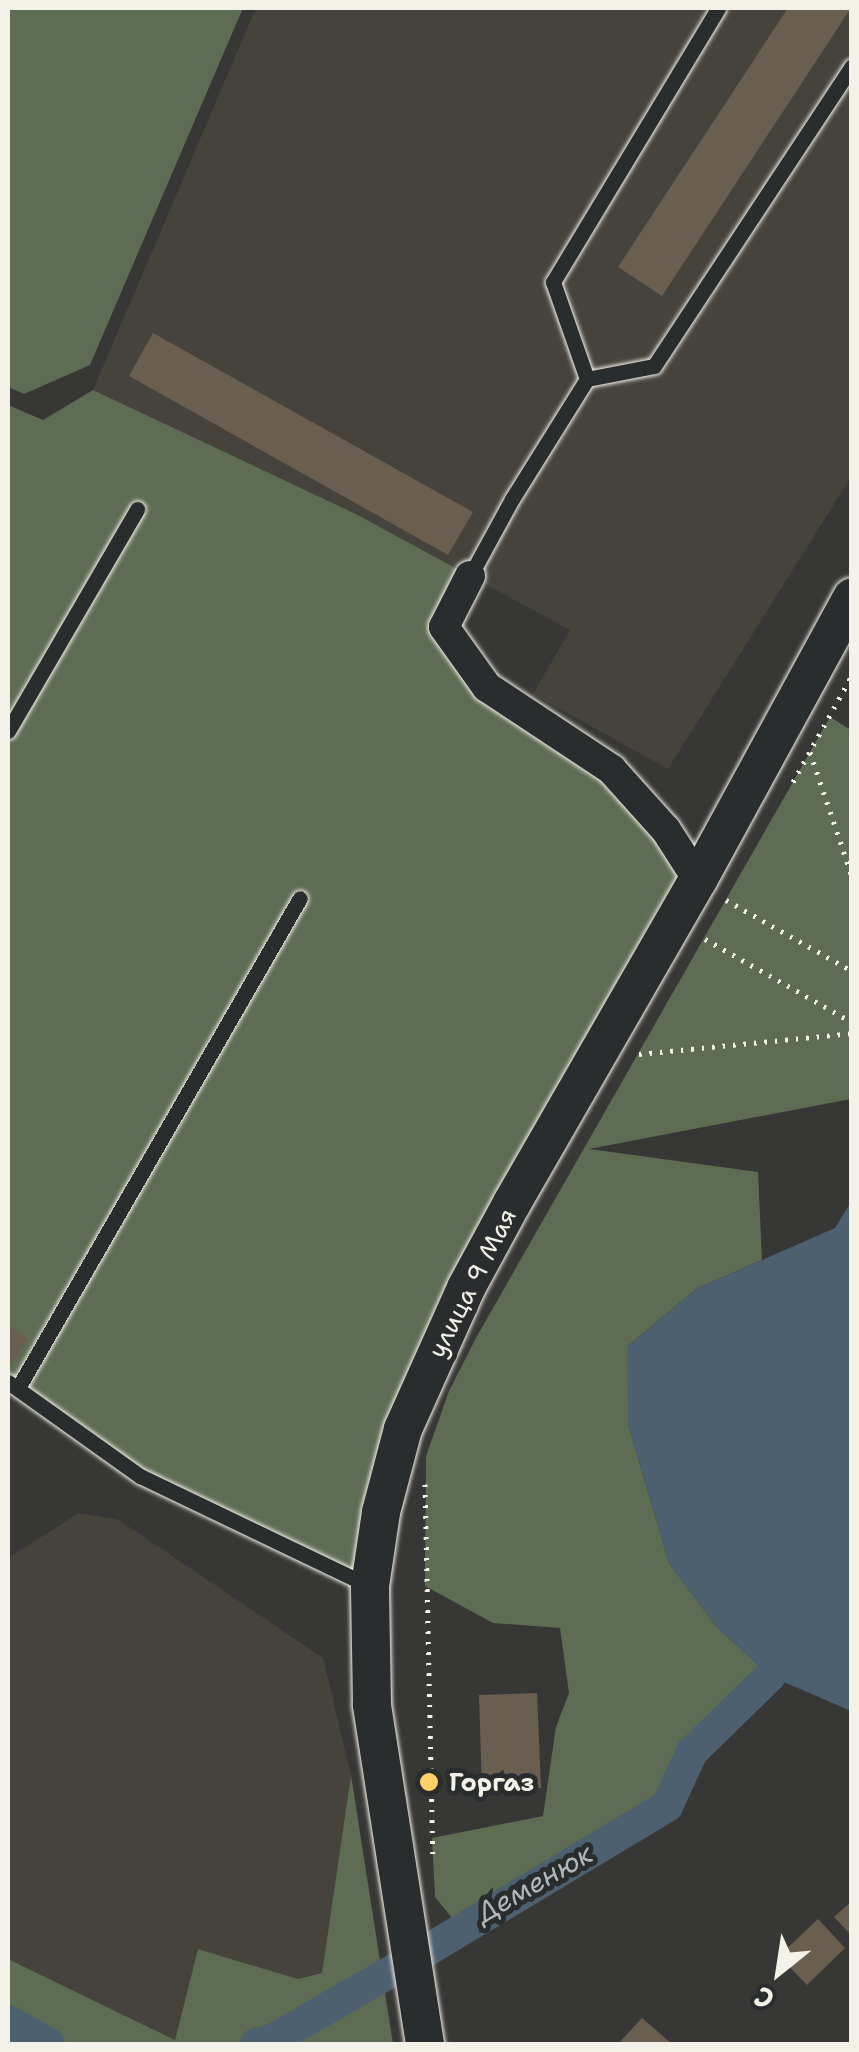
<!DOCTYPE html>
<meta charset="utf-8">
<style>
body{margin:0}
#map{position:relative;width:859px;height:2052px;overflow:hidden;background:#373735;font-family:"Shantell Sans",sans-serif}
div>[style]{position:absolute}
.built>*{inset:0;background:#46433d}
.green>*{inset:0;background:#5e6c54}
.water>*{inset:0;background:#4c606f}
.canal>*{height:32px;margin:-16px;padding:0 16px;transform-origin:16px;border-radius:16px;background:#4c606f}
.building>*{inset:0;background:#6a5e51}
.path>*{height:5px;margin-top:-2.5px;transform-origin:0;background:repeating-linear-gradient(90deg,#f4f1e8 0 2.5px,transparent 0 10.5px)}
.roads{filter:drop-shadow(0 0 2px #f4f1e8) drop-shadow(0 0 2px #f4f1e8)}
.service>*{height:15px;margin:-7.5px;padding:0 7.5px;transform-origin:7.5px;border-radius:7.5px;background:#2a2d2e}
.minor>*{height:30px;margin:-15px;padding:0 15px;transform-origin:15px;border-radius:15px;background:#2a2d2e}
.tertiary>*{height:38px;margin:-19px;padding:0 19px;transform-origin:19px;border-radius:19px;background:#2a2d2e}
.dots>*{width:28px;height:28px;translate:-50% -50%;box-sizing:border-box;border:5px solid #2a2d2e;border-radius:50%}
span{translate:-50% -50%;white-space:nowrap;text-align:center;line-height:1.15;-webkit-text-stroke:10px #2a2d2e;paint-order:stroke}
.street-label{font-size:25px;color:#f4f1e8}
.poi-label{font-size:25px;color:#f4f1e8;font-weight:700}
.left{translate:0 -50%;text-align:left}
.water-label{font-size:28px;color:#b1b7b8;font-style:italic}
.frame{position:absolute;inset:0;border:10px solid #f4f1e8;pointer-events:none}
.north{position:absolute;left:729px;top:1922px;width:100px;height:100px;-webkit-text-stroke:8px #2a2d2e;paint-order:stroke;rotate:210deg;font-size:28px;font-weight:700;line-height:40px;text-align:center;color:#f4f1e8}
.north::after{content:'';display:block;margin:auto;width:35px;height:45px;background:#f4f1e8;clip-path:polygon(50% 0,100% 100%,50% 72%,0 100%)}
</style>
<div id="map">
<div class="built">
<i style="clip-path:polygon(256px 8px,851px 8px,851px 477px,668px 769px,533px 694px,570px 630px,356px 514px,93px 390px)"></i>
<i style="clip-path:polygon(79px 1513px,119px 1520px,323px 1658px,351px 1775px,322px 1973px,298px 1979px,198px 1949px,175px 2040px,8px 1959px,8px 1558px)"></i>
</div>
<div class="green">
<i style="clip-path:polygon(8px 8px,243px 8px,90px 365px,24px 394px,8px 387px)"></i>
<i style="clip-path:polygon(93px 390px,356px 514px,470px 576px,444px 627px,486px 687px,611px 769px,698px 880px,466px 1288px,370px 1586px,140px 1476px,8px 1382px,8px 405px,43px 420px)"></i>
<i style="clip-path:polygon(830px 717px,851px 730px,851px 1099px,589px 1149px,758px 1172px,762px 1260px,696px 1289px,628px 1346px,628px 1424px,669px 1563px,716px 1626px,770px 1676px,692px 1752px,667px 1806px,461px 1929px,435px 1897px,432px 1838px,543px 1816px,556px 1727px,569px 1693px,560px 1628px,493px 1623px,425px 1586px,426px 1456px,449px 1391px,477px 1336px)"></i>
<i style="clip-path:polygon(351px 1775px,393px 2044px,8px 2044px,8px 1959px,175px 2040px,198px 1949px,298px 1979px,322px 1973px)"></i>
</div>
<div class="water">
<i style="clip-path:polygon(851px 1202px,851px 1711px,770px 1676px,716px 1626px,669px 1563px,628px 1424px,627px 1347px,696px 1289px,835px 1228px)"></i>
</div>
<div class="canal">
<i style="left:8px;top:2021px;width:47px;rotate:29.3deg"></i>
<i style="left:256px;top:2044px;width:16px;rotate:-14deg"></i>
<i style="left:272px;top:2040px;width:160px;rotate:-29.9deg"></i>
<i style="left:411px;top:1960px;width:299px;rotate:-31deg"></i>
<i style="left:667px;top:1806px;width:60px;rotate:-65.2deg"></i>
<i style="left:692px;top:1752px;width:109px;rotate:-44.3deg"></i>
</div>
<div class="building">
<i style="clip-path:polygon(788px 8px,851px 8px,662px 296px,618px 267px)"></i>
<i style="clip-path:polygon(153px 333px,473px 512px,448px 555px,129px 376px)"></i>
<i style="clip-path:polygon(8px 1325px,28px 1339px,8px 1368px)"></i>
<i style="clip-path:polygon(537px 1693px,541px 1788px,482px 1790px,479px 1695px)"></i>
<i style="clip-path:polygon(852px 1901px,852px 1936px,834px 1917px)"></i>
<i style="clip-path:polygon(818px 1919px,845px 1948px,807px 1985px,779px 1956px)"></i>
<i style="clip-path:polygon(642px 2018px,672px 2044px,618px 2044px)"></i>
</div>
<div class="path">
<i style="left:810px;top:752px;width:132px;rotate:71.4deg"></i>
<i style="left:793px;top:782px;width:122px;rotate:-61.1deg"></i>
<i style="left:726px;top:900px;width:145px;rotate:29.4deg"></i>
<i style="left:705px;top:939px;width:169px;rotate:29.5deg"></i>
<i style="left:639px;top:1054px;width:214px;rotate:-5.6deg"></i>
<i style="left:425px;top:1484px;width:374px;rotate:88.8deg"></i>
</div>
<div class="roads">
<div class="service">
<i style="left:587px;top:379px;width:68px;rotate:-11deg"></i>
<i style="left:654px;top:366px;width:359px;rotate:-56.6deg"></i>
<i style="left:470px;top:576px;width:88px;rotate:-61.4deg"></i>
<i style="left:512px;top:499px;width:142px;rotate:-58deg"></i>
<i style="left:587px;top:379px;width:103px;rotate:-109.3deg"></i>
<i style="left:553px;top:282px;width:320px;rotate:-58.9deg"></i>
<i style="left:8px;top:731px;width:257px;rotate:-59.8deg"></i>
<i style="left:8px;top:1382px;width:162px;rotate:35.5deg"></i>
<i style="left:140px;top:1476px;width:255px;rotate:25.6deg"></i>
<i style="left:18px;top:1388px;width:565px;rotate:-60.08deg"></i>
</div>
<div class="minor">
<i style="left:470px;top:576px;width:57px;rotate:117deg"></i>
<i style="left:444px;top:627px;width:74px;rotate:54.4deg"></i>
<i style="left:487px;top:687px;width:149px;rotate:33.5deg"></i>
<i style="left:611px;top:769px;width:82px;rotate:48deg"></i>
<i style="left:666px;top:830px;width:59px;rotate:57.4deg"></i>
</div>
<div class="tertiary">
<i style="left:425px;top:2044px;width:344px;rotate:-98.9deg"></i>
<i style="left:372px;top:1704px;width:118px;rotate:-91deg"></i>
<i style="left:370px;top:1586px;width:75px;rotate:-81.5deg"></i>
<i style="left:381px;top:1512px;width:86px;rotate:-75.2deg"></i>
<i style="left:403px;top:1429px;width:154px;rotate:-65.9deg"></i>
<i style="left:466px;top:1288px;width:97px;rotate:-61.6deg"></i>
<i style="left:512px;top:1203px;width:373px;rotate:-60.1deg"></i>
<i style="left:698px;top:880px;width:322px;rotate:-61.4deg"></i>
</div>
</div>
<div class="dots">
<i style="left:429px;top:1782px;background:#ffd166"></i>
</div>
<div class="street-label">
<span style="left:472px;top:1283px;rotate:-63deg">улица 9 Мая</span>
</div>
<div class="poi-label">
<span class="left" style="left:449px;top:1782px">Горгаз</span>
</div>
<div class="water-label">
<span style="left:534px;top:1883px;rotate:-30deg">Деменюк</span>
</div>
<div class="frame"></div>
<div class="north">С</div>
</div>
